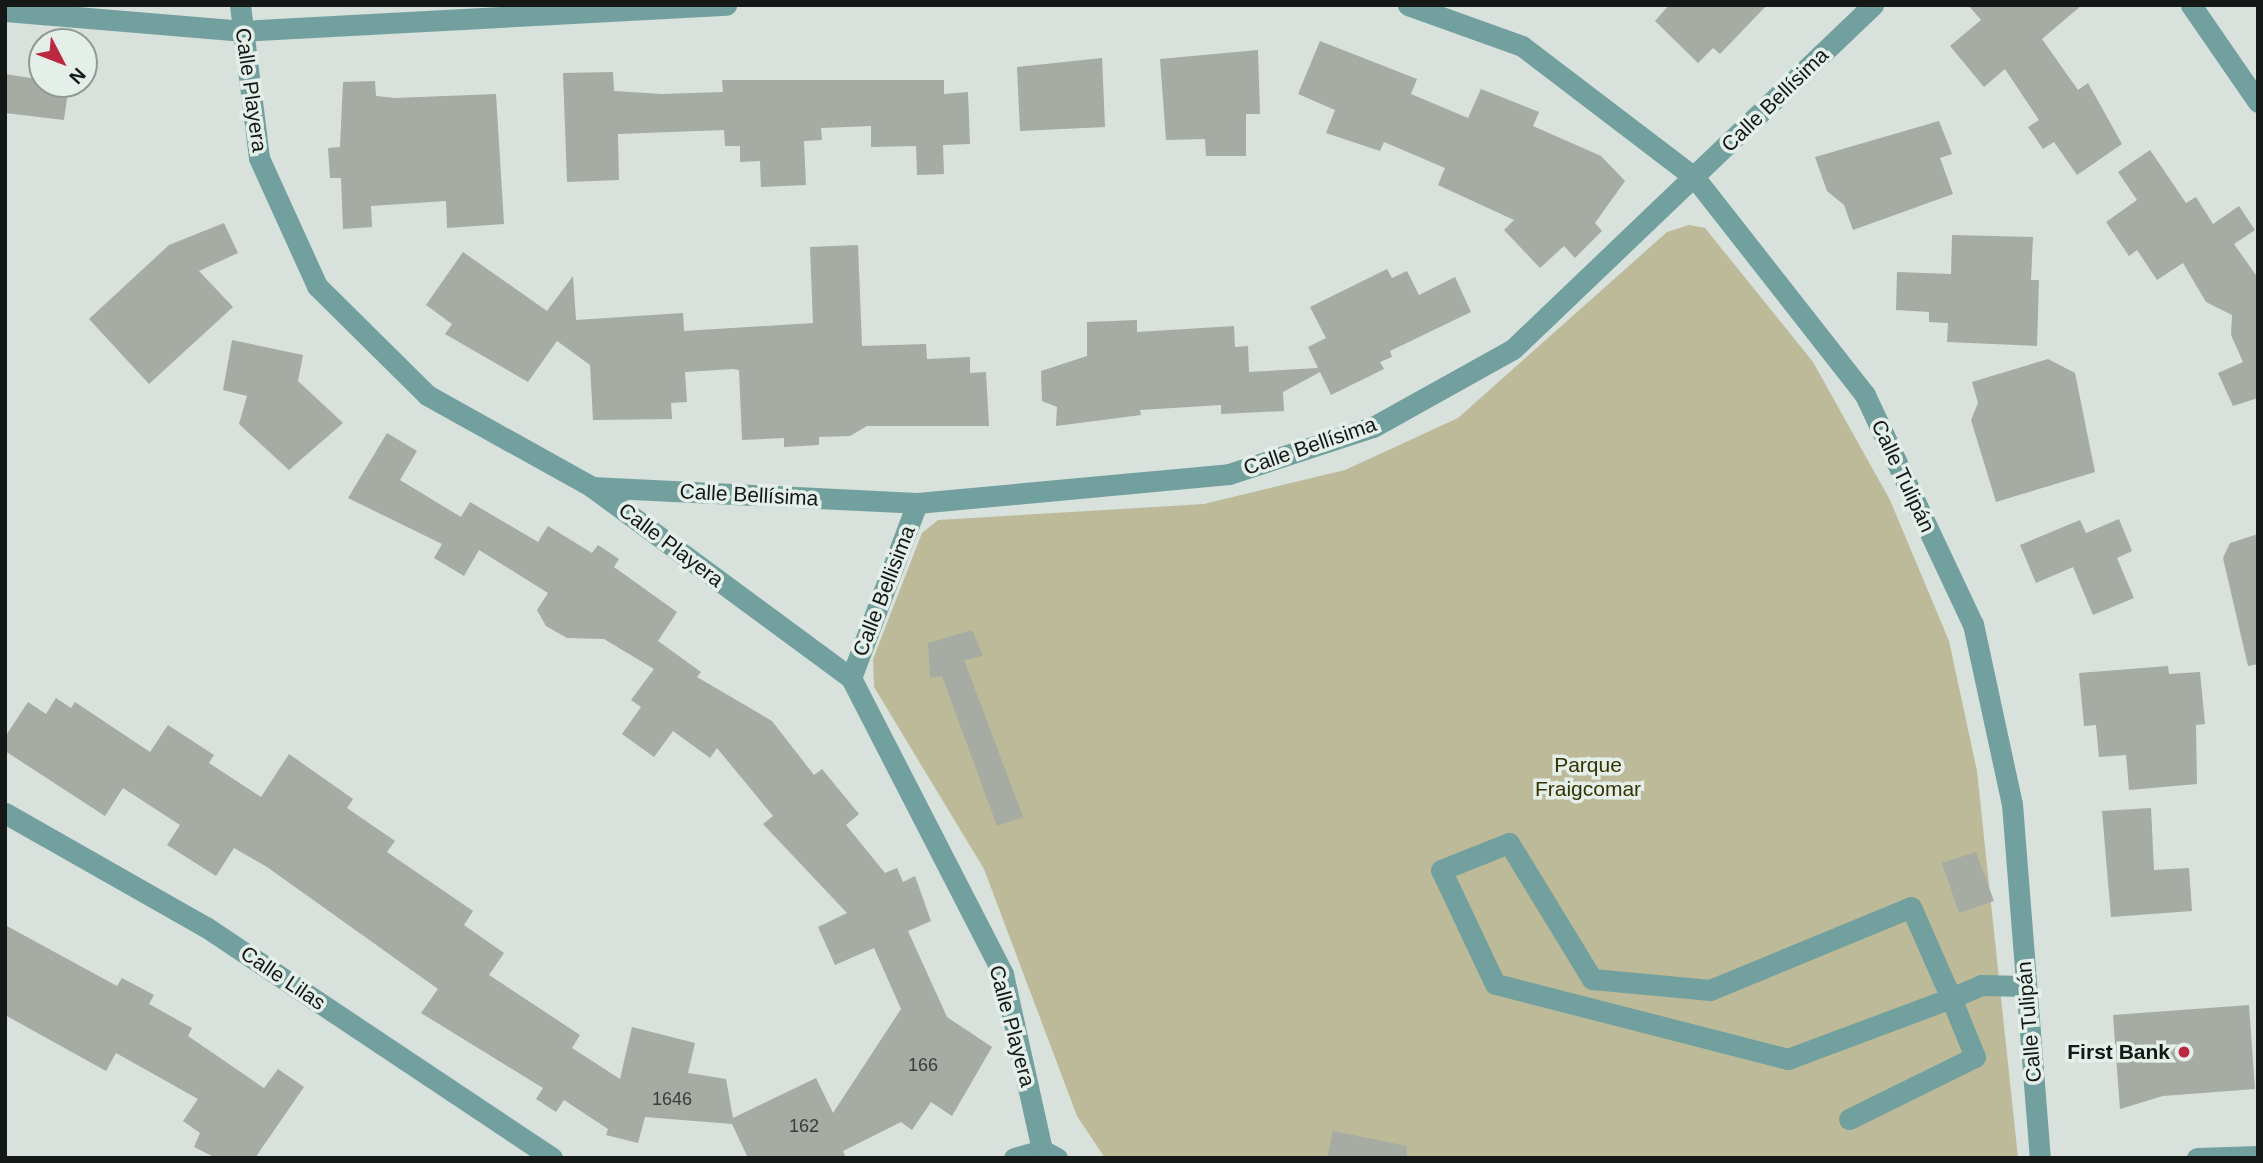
<!DOCTYPE html>
<meta charset="utf-8">
<style>
body{margin:0}
#map{position:relative;width:2263px;height:1163px;overflow:hidden;background:#d8e1dc;font-family:Arial,sans-serif}
div>[style]{position:absolute}
.green>*{inset:0;background:#bcba98}
.building>*{inset:0;background:#a6aba3}
.minor>*{height:21px;margin:-10.5px;padding:0 10.5px;transform-origin:10.5px;border-radius:10.5px;background:#72a09e}
.dots>*{width:19px;height:19px;translate:-50% -50%;box-sizing:border-box;border:4px solid #e5efe9;border-radius:50%}
span{translate:-50% -50%;white-space:nowrap;text-align:center;line-height:1.15;-webkit-text-stroke:7px #e5efe9;paint-order:stroke}
.number-label{font-size:18px;color:#383d39}
.number-label span{-webkit-text-stroke-width:0}
.street-label{font-size:21px;color:#141816}
.park-label{font-size:21px;color:#363201}
.poi-label{font-size:21px;color:#141816;font-weight:700}
.right{translate:-100% -50%;text-align:right}
.frame{position:absolute;inset:0;border:7px solid #141816;pointer-events:none}
.north{position:absolute;left:28px;top:28px;width:70px;height:70px;box-sizing:border-box;background:#e5efe9;border:2px solid #919995;border-radius:50%;rotate:132deg;font-size:19px;font-weight:700;line-height:28px;text-align:center;color:#141816}
.north::after{content:'';display:block;margin:auto;width:24px;height:32px;background:#ba2940;clip-path:polygon(50% 0,100% 100%,50% 72%,0 100%)}
</style>
<div id="map">
<div class="green">
<i style="clip-path:polygon(1689px 225px,1705px 228px,1813px 362px,1890px 500px,1949px 641px,1977px 771px,2018px 1158px,1105px 1158px,1077px 1116px,984px 869px,874px 687px,873px 659px,922px 533px,938px 520px,1204px 504px,1345px 470px,1458px 418px,1667px 232px)"></i>
</div>
<div class="building">
<i style="clip-path:polygon(1669px 5px,1767px 5px,1720px 54px,1713px 48px,1698px 63px,1655px 21px)"></i>
<i style="clip-path:polygon(1968px 5px,2082px 5px,2042px 39px,2078px 90px,2088px 83px,2122px 144px,2077px 175px,2054px 142px,2043px 149px,2028px 127px,2039px 120px,2005px 69px,1984px 87px,1950px 46px,1981px 20px)"></i>
<i style="clip-path:polygon(1320px 41px,1417px 79px,1411px 94px,1468px 118px,1481px 89px,1539px 112px,1533px 126px,1601px 156px,1625px 181px,1595px 223px,1602px 231px,1575px 258px,1564px 246px,1540px 268px,1504px 230px,1514px 220px,1438px 185px,1445px 168px,1384px 142px,1380px 151px,1326px 133px,1335px 110px,1298px 94px)"></i>
<i style="clip-path:polygon(1258px 50px,1260px 114px,1246px 114px,1246px 156px,1206px 156px,1205px 139px,1166px 140px,1160px 59px)"></i>
<i style="clip-path:polygon(1102px 58px,1105px 127px,1020px 131px,1017px 67px)"></i>
<i style="clip-path:polygon(613px 72px,614px 91px,662px 94px,723px 92px,722px 80px,944px 80px,944px 94px,968px 92px,970px 144px,943px 145px,944px 174px,917px 175px,916px 146px,871px 147px,871px 126px,821px 128px,822px 140px,804px 141px,806px 185px,761px 187px,760px 161px,740px 162px,740px 146px,725px 146px,724px 130px,618px 134px,619px 180px,567px 182px,563px 73px)"></i>
<i style="clip-path:polygon(5px 74px,69px 84px,64px 120px,5px 113px)"></i>
<i style="clip-path:polygon(375px 81px,376px 96px,395px 98px,496px 94px,504px 224px,447px 228px,446px 201px,371px 206px,372px 227px,343px 229px,341px 178px,330px 178px,328px 148px,340px 147px,343px 82px)"></i>
<i style="clip-path:polygon(1939px 121px,1952px 154px,1940px 158px,1953px 194px,1853px 230px,1844px 205px,1827px 191px,1815px 157px)"></i>
<i style="clip-path:polygon(2150px 150px,2186px 203px,2196px 197px,2213px 224px,2239px 206px,2255px 230px,2234px 244px,2258px 278px,2258px 398px,2233px 406px,2218px 373px,2243px 362px,2231px 335px,2232px 315px,2206px 302px,2183px 263px,2157px 280px,2137px 250px,2129px 256px,2106px 222px,2137px 200px,2118px 172px)"></i>
<i style="clip-path:polygon(224px 223px,238px 253px,199px 271px,233px 307px,149px 384px,89px 319px,169px 245px)"></i>
<i style="clip-path:polygon(1952px 235px,2033px 237px,2031px 280px,2039px 280px,2037px 346px,1947px 342px,1948px 323px,1929px 322px,1929px 312px,1896px 310px,1897px 272px,1951px 274px)"></i>
<i style="clip-path:polygon(858px 245px,862px 346px,926px 344px,927px 359px,970px 357px,970px 373px,986px 372px,989px 426px,867px 426px,850px 436px,819px 437px,819px 445px,784px 447px,784px 438px,742px 440px,739px 370px,733px 369px,685px 372px,687px 402px,671px 403px,672px 419px,593px 420px,590px 365px,557px 341px,528px 382px,445px 334px,452px 324px,426px 305px,463px 252px,547px 311px,573px 276px,576px 320px,683px 313px,684px 331px,813px 323px,810px 247px)"></i>
<i style="clip-path:polygon(1387px 269px,1392px 278px,1407px 271px,1419px 295px,1455px 277px,1471px 312px,1390px 351px,1392px 357px,1380px 362px,1384px 369px,1331px 395px,1320px 372px,1283px 392px,1284px 411px,1221px 414px,1221px 405px,1140px 410px,1141px 415px,1056px 426px,1057px 407px,1042px 401px,1041px 371px,1087px 356px,1087px 322px,1137px 320px,1137px 332px,1234px 326px,1235px 347px,1248px 346px,1249px 372px,1318px 368px,1308px 347px,1326px 338px,1310px 307px)"></i>
<i style="clip-path:polygon(232px 340px,303px 355px,298px 381px,343px 423px,289px 470px,239px 424px,247px 396px,223px 390px)"></i>
<i style="clip-path:polygon(2048px 359px,2075px 373px,2095px 472px,1996px 502px,1971px 420px,1978px 403px,1972px 382px)"></i>
<i style="clip-path:polygon(387px 433px,417px 451px,400px 480px,461px 517px,470px 502px,538px 542px,548px 526px,592px 553px,598px 545px,619px 559px,614px 567px,677px 612px,658px 641px,701px 672px,697px 677px,772px 721px,814px 775px,822px 769px,859px 814px,846px 825px,885px 873px,897px 868px,903px 882px,915px 876px,931px 921px,908px 931px,947px 1017px,992px 1047px,952px 1116px,931px 1102px,912px 1130px,901px 1122px,843px 1151px,846px 1158px,748px 1158px,732px 1124px,645px 1117px,638px 1143px,606px 1135px,608px 1129px,564px 1100px,556px 1112px,536px 1099px,543px 1088px,421px 1013px,438px 989px,267px 867px,234px 848px,216px 876px,167px 845px,180px 825px,123px 788px,105px 816px,5px 751px,5px 737px,28px 702px,46px 714px,56px 698px,71px 708px,75px 702px,150px 752px,168px 725px,214px 755px,209px 763px,261px 797px,289px 754px,353px 799px,347px 808px,395px 841px,387px 852px,473px 911px,464px 925px,504px 953px,489px 975px,580px 1035px,572px 1048px,620px 1079px,632px 1027px,695px 1043px,688px 1073px,726px 1079px,733px 1118px,816px 1078px,833px 1113px,901px 1009px,874px 948px,835px 965px,818px 927px,847px 913px,763px 824px,773px 816px,717px 748px,710px 758px,673px 731px,654px 757px,622px 734px,641px 707px,631px 700px,654px 669px,604px 639px,567px 638px,546px 626px,537px 610px,548px 593px,479px 550px,464px 576px,434px 558px,442px 544px,348px 498px)"></i>
<i style="clip-path:polygon(2119px 519px,2132px 551px,2117px 558px,2134px 598px,2093px 615px,2073px 567px,2036px 583px,2020px 545px,2080px 520px,2086px 533px)"></i>
<i style="clip-path:polygon(2258px 534px,2258px 664px,2248px 666px,2223px 558px,2230px 543px)"></i>
<i style="clip-path:polygon(972px 630px,983px 656px,964px 660px,1023px 817px,997px 826px,942px 676px,930px 678px,928px 643px)"></i>
<i style="clip-path:polygon(2168px 666px,2169px 674px,2200px 672px,2205px 724px,2196px 725px,2197px 784px,2129px 790px,2126px 755px,2099px 757px,2096px 725px,2084px 726px,2079px 673px)"></i>
<i style="clip-path:polygon(2151px 808px,2154px 870px,2189px 868px,2192px 911px,2111px 917px,2102px 811px)"></i>
<i style="clip-path:polygon(1976px 852px,1994px 901px,1959px 913px,1942px 863px)"></i>
<i style="clip-path:polygon(5px 925px,117px 986px,122px 978px,154px 995px,149px 1004px,192px 1028px,188px 1036px,264px 1088px,278px 1069px,304px 1087px,255px 1158px,216px 1158px,194px 1147px,200px 1133px,183px 1121px,198px 1099px,116px 1053px,106px 1071px,5px 1015px)"></i>
<i style="clip-path:polygon(2249px 1005px,2255px 1089px,2163px 1096px,2120px 1109px,2113px 1015px)"></i>
<i style="clip-path:polygon(1333px 1131px,1407px 1146px,1406px 1158px,1327px 1158px)"></i>
</div>
<div class="minor">
<i style="left:240px;top:5px;width:154px;rotate:82.9deg"></i>
<i style="left:259px;top:158px;width:141px;rotate:65.6deg"></i>
<i style="left:317px;top:286px;width:155px;rotate:44.7deg"></i>
<i style="left:427px;top:395px;width:189px;rotate:29.1deg"></i>
<i style="left:592px;top:487px;width:322px;rotate:36.4deg"></i>
<i style="left:851px;top:678px;width:333px;rotate:62.8deg"></i>
<i style="left:1003px;top:974px;width:180px;rotate:77.5deg"></i>
<i style="left:1408px;top:5px;width:121px;rotate:19.8deg"></i>
<i style="left:1522px;top:46px;width:218px;rotate:37.3deg"></i>
<i style="left:1695px;top:178px;width:276px;rotate:51.9deg"></i>
<i style="left:1865px;top:395px;width:253px;rotate:64.8deg"></i>
<i style="left:1973px;top:624px;width:184px;rotate:77.8deg"></i>
<i style="left:2012px;top:804px;width:355px;rotate:85.5deg"></i>
<i style="left:2191px;top:5px;width:118px;rotate:55.4deg"></i>
<i style="left:5px;top:11px;width:237px;rotate:4.8deg"></i>
<i style="left:241px;top:31px;width:486px;rotate:-3.1deg"></i>
<i style="left:592px;top:487px;width:325px;rotate:2.8deg"></i>
<i style="left:917px;top:503px;width:313px;rotate:-5.3deg"></i>
<i style="left:1229px;top:474px;width:151px;rotate:-18.1deg"></i>
<i style="left:1373px;top:427px;width:160px;rotate:-29.1deg"></i>
<i style="left:1513px;top:349px;width:498px;rotate:-43.7deg"></i>
<i style="left:851px;top:678px;width:187px;rotate:-69.3deg"></i>
<i style="left:5px;top:813px;width:231px;rotate:29.6deg"></i>
<i style="left:206px;top:927px;width:416px;rotate:33.7deg"></i>
<i style="left:1849px;top:1119px;width:140px;rotate:-26.2deg"></i>
<i style="left:1975px;top:1057px;width:64px;rotate:-112.1deg"></i>
<i style="left:1951px;top:998px;width:174px;rotate:159.5deg"></i>
<i style="left:1788px;top:1059px;width:302px;rotate:-165.6deg"></i>
<i style="left:1495px;top:984px;width:126px;rotate:-115.3deg"></i>
<i style="left:1441px;top:870px;width:73px;rotate:-21.7deg"></i>
<i style="left:1509px;top:843px;width:159px;rotate:58.6deg"></i>
<i style="left:1592px;top:979px;width:119px;rotate:5.3deg"></i>
<i style="left:1710px;top:990px;width:217px;rotate:-22.4deg"></i>
<i style="left:1911px;top:907px;width:99px;rotate:66.3deg"></i>
<i style="left:1951px;top:998px;width:33px;rotate:-23deg"></i>
<i style="left:1981px;top:985px;width:45px;rotate:1.3deg"></i>
<i style="left:1014px;top:1158px;width:29px;rotate:-16deg"></i>
<i style="left:1042px;top:1150px;width:17px;rotate:28deg"></i>
<i style="left:2197px;top:1158px;width:61px;rotate:-1.9deg"></i>
</div>
<div class="dots">
<i style="left:2184px;top:1052px;background:#ba2940"></i>
</div>
<div class="number-label">
<span style="left:923px;top:1065px">166</span>
<span style="left:672px;top:1099px">1646</span>
<span style="left:804px;top:1126px">162</span>
</div>
<div class="street-label">
<span style="left:251px;top:90px;rotate:82deg">Calle Playera</span>
<span style="left:1775px;top:100px;rotate:-44deg">Calle Bellísima</span>
<span style="left:1310px;top:446px;rotate:-19deg">Calle Bellísima</span>
<span style="left:1903px;top:476px;rotate:65deg">Calle Tulipán</span>
<span style="left:749px;top:495px;rotate:3deg">Calle Bellísima</span>
<span style="left:671px;top:545px;rotate:37deg">Calle Playera</span>
<span style="left:884px;top:591px;rotate:-69deg">Calle Bellisima</span>
<span style="left:283px;top:978px;rotate:34deg">Calle Lilas</span>
<span style="left:2029px;top:1022px;rotate:-95deg">Calle Tulipán</span>
<span style="left:1012px;top:1026px;rotate:75deg">Calle Playera</span>
</div>
<div class="park-label">
<span style="left:1588px;top:777px">Parque<br>Fraigcomar</span>
</div>
<div class="poi-label">
<span class="right" style="left:2170px;top:1052px">First Bank</span>
</div>
<div class="frame"></div>
<div class="north">N</div>
</div>
